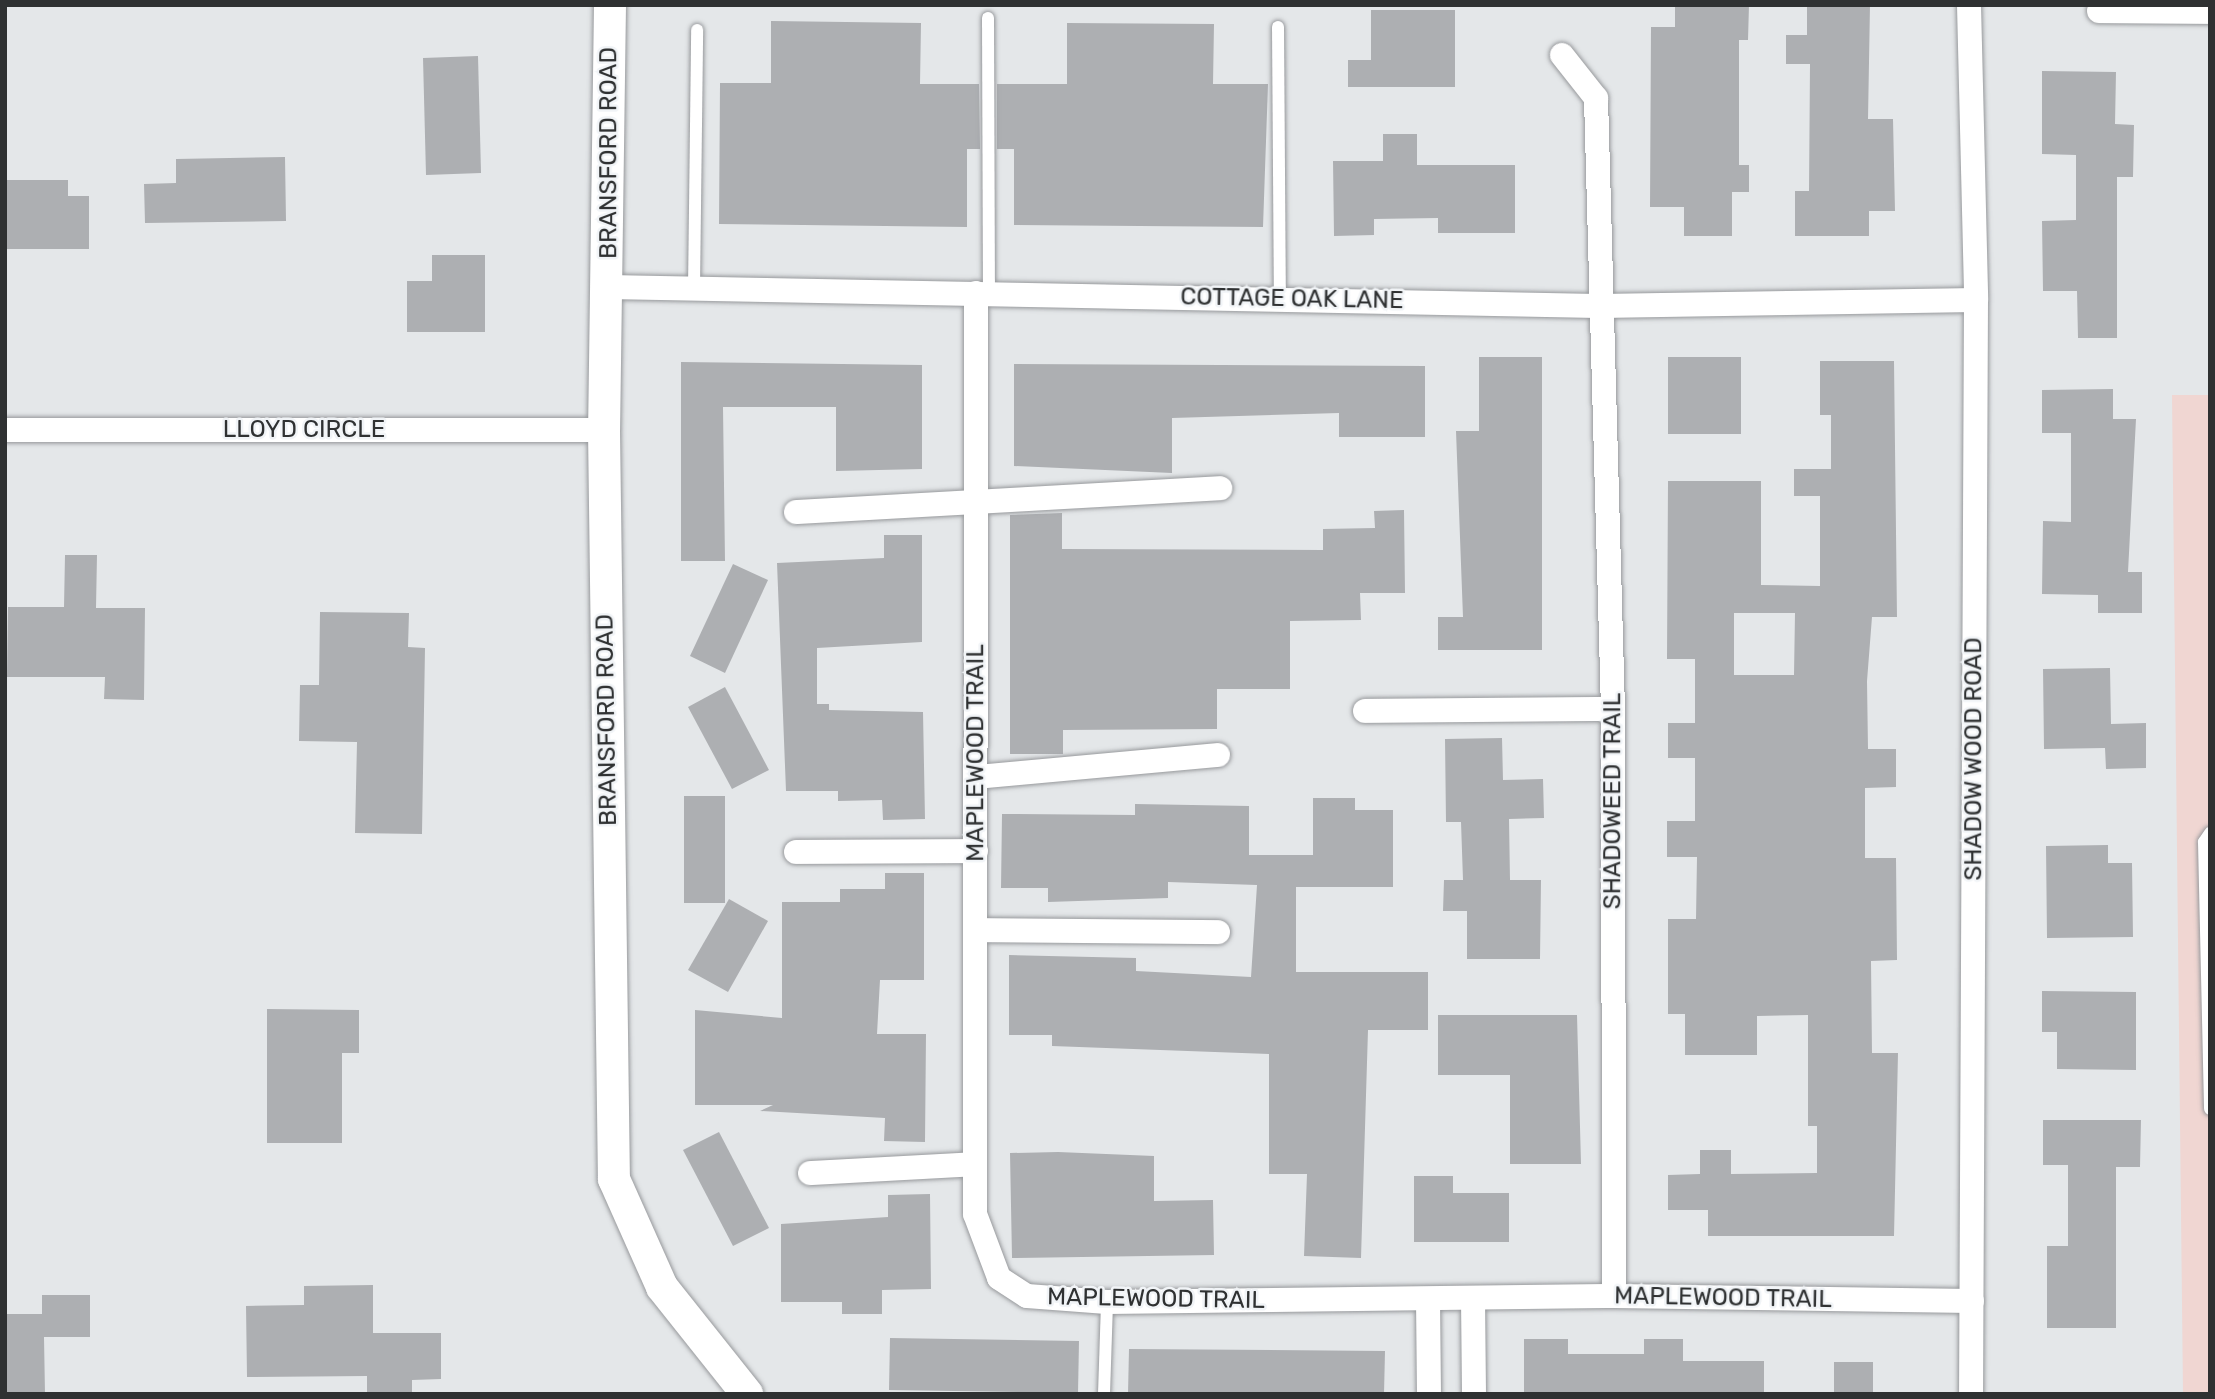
<!DOCTYPE html>
<style>
body{margin:0}
#map{position:relative;width:2215px;height:1399px;overflow:hidden;background:#e4e7e9;font-family:Rubik,sans-serif}
div>[style]{position:absolute}
.commercial>*{inset:0;background:#f0d6d2}
.building>*{inset:0;background:#adafb2}
.roads{filter:drop-shadow(0 0 2px #97999c) drop-shadow(0 0 2px #97999c)}
.service>*{height:12px;margin:-6px;padding:0 6px;transform-origin:6px;border-radius:6px;background:#fff}
.minor>*{height:24px;margin:-12px;padding:0 12px;transform-origin:12px;border-radius:12px;background:#fff}
.tertiary>*{height:32px;margin:-16px;padding:0 16px;transform-origin:16px;border-radius:16px;background:#fff}
span{translate:-50% -50%;white-space:nowrap;text-align:center;line-height:1.15;-webkit-text-stroke:5px #f1f4f7;paint-order:stroke}
.street-label{font-size:24px;color:#2f3132}
.frame{position:absolute;inset:0;border:7px solid #2f3132;pointer-events:none}
</style>
<div id="map">
<div class="commercial">
<i style="clip-path:polygon(2172px 395px,2210px 395px,2210px 1394px,2183px 1394px)"></i>
</div>
<div class="building">
<i style="clip-path:polygon(1675px 5px,1749px 5px,1748px 40px,1739px 40px,1739px 165px,1749px 165px,1749px 192px,1732px 192px,1732px 236px,1684px 236px,1684px 207px,1650px 207px,1651px 27px,1675px 27px)"></i>
<i style="clip-path:polygon(1807px 5px,1870px 5px,1868px 119px,1893px 119px,1895px 211px,1869px 211px,1869px 236px,1795px 236px,1795px 191px,1809px 191px,1810px 64px,1786px 64px,1786px 35px,1807px 35px)"></i>
<i style="clip-path:polygon(1371px 10px,1455px 10px,1455px 87px,1348px 87px,1348px 60px,1371px 60px)"></i>
<i style="clip-path:polygon(771px 21px,921px 23px,920px 84px,979px 84px,980px 149px,967px 149px,967px 227px,719px 224px,720px 83px,771px 83px)"></i>
<i style="clip-path:polygon(1067px 23px,1214px 24px,1213px 84px,1268px 84px,1263px 227px,1014px 225px,1014px 149px,997px 149px,997px 84px,1067px 84px)"></i>
<i style="clip-path:polygon(478px 56px,481px 173px,426px 175px,423px 58px)"></i>
<i style="clip-path:polygon(2042px 71px,2116px 72px,2115px 124px,2134px 125px,2133px 177px,2117px 177px,2117px 338px,2078px 338px,2077px 291px,2043px 291px,2042px 221px,2076px 220px,2076px 155px,2042px 154px)"></i>
<i style="clip-path:polygon(1383px 134px,1417px 134px,1417px 165px,1515px 165px,1515px 233px,1438px 233px,1438px 218px,1374px 219px,1374px 235px,1334px 236px,1333px 161px,1383px 161px)"></i>
<i style="clip-path:polygon(285px 157px,286px 221px,145px 223px,144px 184px,176px 183px,176px 159px)"></i>
<i style="clip-path:polygon(5px 180px,68px 180px,68px 196px,89px 196px,89px 249px,5px 249px)"></i>
<i style="clip-path:polygon(432px 255px,485px 255px,485px 332px,407px 332px,407px 281px,432px 281px)"></i>
<i style="clip-path:polygon(1479px 357px,1542px 357px,1542px 650px,1438px 650px,1438px 617px,1463px 617px,1456px 431px,1479px 431px)"></i>
<i style="clip-path:polygon(1668px 357px,1741px 357px,1741px 434px,1668px 434px)"></i>
<i style="clip-path:polygon(evenodd,1820px 361px,1894px 361px,1897px 617px,1872px 617px,1867px 681px,1868px 749px,1896px 749px,1896px 787px,1865px 788px,1865px 858px,1896px 858px,1897px 960px,1871px 961px,1872px 1053px,1898px 1053px,1894px 1236px,1708px 1236px,1708px 1210px,1668px 1210px,1668px 1175px,1700px 1174px,1700px 1150px,1731px 1150px,1731px 1174px,1817px 1173px,1817px 1126px,1808px 1126px,1808px 1015px,1757px 1016px,1757px 1055px,1685px 1055px,1685px 1014px,1668px 1014px,1668px 919px,1696px 919px,1697px 857px,1667px 857px,1667px 821px,1695px 821px,1695px 758px,1668px 758px,1668px 723px,1695px 723px,1695px 659px,1667px 659px,1668px 481px,1761px 481px,1761px 585px,1820px 586px,1820px 496px,1794px 496px,1794px 469px,1831px 469px,1831px 415px,1820px 415px,1820px 361px,1734px 613px,1795px 613px,1794px 675px,1734px 675px,1734px 613px)"></i>
<i style="clip-path:polygon(681px 362px,922px 365px,922px 469px,836px 471px,836px 407px,723px 407px,725px 561px,681px 561px)"></i>
<i style="clip-path:polygon(1014px 364px,1425px 366px,1425px 437px,1339px 437px,1339px 413px,1172px 418px,1172px 473px,1014px 466px)"></i>
<i style="clip-path:polygon(2113px 389px,2113px 419px,2136px 419px,2128px 572px,2142px 572px,2142px 613px,2098px 613px,2098px 595px,2042px 594px,2043px 521px,2071px 522px,2071px 433px,2042px 433px,2042px 390px)"></i>
<i style="clip-path:polygon(1404px 510px,1405px 593px,1360px 593px,1361px 620px,1290px 621px,1290px 689px,1217px 689px,1217px 729px,1063px 730px,1063px 754px,1010px 754px,1010px 515px,1062px 513px,1062px 549px,1323px 550px,1323px 529px,1375px 528px,1374px 511px)"></i>
<i style="clip-path:polygon(884px 535px,922px 535px,922px 642px,817px 648px,817px 704px,829px 704px,829px 710px,923px 712px,925px 819px,883px 820px,882px 800px,838px 801px,838px 791px,786px 791px,777px 563px,884px 558px)"></i>
<i style="clip-path:polygon(65px 555px,97px 555px,96px 608px,145px 608px,144px 700px,104px 699px,105px 677px,7px 677px,8px 607px,64px 607px)"></i>
<i style="clip-path:polygon(733px 564px,768px 580px,725px 673px,690px 656px)"></i>
<i style="clip-path:polygon(320px 612px,409px 613px,408px 647px,425px 648px,422px 834px,355px 833px,357px 742px,299px 741px,300px 685px,319px 685px)"></i>
<i style="clip-path:polygon(2110px 668px,2111px 724px,2146px 723px,2146px 768px,2106px 769px,2105px 748px,2044px 749px,2043px 669px)"></i>
<i style="clip-path:polygon(725px 687px,769px 770px,732px 789px,688px 707px)"></i>
<i style="clip-path:polygon(1502px 738px,1503px 780px,1543px 779px,1544px 818px,1509px 819px,1510px 880px,1541px 880px,1540px 959px,1467px 959px,1467px 911px,1443px 911px,1444px 880px,1463px 880px,1461px 822px,1446px 822px,1445px 739px)"></i>
<i style="clip-path:polygon(684px 796px,725px 796px,725px 903px,684px 903px)"></i>
<i style="clip-path:polygon(1313px 798px,1355px 798px,1355px 810px,1393px 810px,1393px 887px,1296px 887px,1296px 972px,1428px 972px,1428px 1030px,1368px 1030px,1361px 1258px,1304px 1256px,1307px 1174px,1269px 1174px,1269px 1054px,1052px 1046px,1052px 1035px,1009px 1035px,1009px 955px,1136px 958px,1136px 971px,1251px 977px,1257px 885px,1168px 882px,1168px 898px,1048px 902px,1048px 888px,1001px 888px,1002px 814px,1135px 815px,1135px 804px,1249px 806px,1249px 855px,1313px 855px)"></i>
<i style="clip-path:polygon(2108px 845px,2108px 863px,2132px 863px,2133px 937px,2047px 938px,2046px 846px)"></i>
<i style="clip-path:polygon(885px 873px,924px 873px,924px 980px,880px 980px,877px 1034px,926px 1034px,925px 1142px,884px 1141px,885px 1118px,760px 1111px,773px 1105px,695px 1105px,695px 1010px,782px 1018px,782px 902px,840px 902px,840px 889px,885px 889px)"></i>
<i style="clip-path:polygon(729px 899px,768px 921px,728px 992px,688px 970px)"></i>
<i style="clip-path:polygon(2042px 991px,2136px 992px,2136px 1070px,2057px 1069px,2057px 1032px,2042px 1032px)"></i>
<i style="clip-path:polygon(267px 1009px,359px 1010px,359px 1053px,342px 1053px,342px 1143px,267px 1143px)"></i>
<i style="clip-path:polygon(1438px 1015px,1577px 1015px,1581px 1164px,1510px 1164px,1510px 1075px,1438px 1075px)"></i>
<i style="clip-path:polygon(2043px 1120px,2141px 1120px,2140px 1167px,2116px 1167px,2116px 1328px,2047px 1328px,2047px 1246px,2068px 1246px,2068px 1165px,2043px 1165px)"></i>
<i style="clip-path:polygon(719px 1132px,769px 1228px,733px 1246px,683px 1150px)"></i>
<i style="clip-path:polygon(1058px 1152px,1154px 1156px,1154px 1201px,1213px 1200px,1214px 1255px,1012px 1258px,1010px 1153px)"></i>
<i style="clip-path:polygon(1414px 1176px,1453px 1176px,1453px 1193px,1509px 1193px,1509px 1242px,1414px 1242px)"></i>
<i style="clip-path:polygon(930px 1194px,931px 1289px,882px 1290px,882px 1314px,842px 1314px,842px 1302px,781px 1302px,781px 1224px,888px 1217px,888px 1195px)"></i>
<i style="clip-path:polygon(373px 1285px,373px 1333px,441px 1333px,441px 1379px,412px 1380px,412px 1394px,367px 1394px,367px 1376px,247px 1377px,246px 1306px,304px 1305px,304px 1286px)"></i>
<i style="clip-path:polygon(42px 1295px,90px 1295px,90px 1337px,44px 1337px,45px 1394px,5px 1394px,5px 1314px,42px 1314px)"></i>
<i style="clip-path:polygon(890px 1338px,1079px 1341px,1078px 1393px,889px 1390px)"></i>
<i style="clip-path:polygon(1524px 1339px,1568px 1339px,1568px 1354px,1644px 1354px,1644px 1339px,1683px 1339px,1683px 1361px,1764px 1361px,1764px 1394px,1524px 1394px)"></i>
<i style="clip-path:polygon(1129px 1349px,1385px 1351px,1384px 1394px,1128px 1394px)"></i>
<i style="clip-path:polygon(1834px 1362px,1873px 1362px,1873px 1394px,1834px 1394px)"></i>
</div>
<div class="roads">
<div class="service">
<i style="left:988px;top:18px;width:275px;rotate:89.8deg"></i>
<i style="left:1278px;top:27px;width:272px;rotate:89.6deg"></i>
<i style="left:694px;top:289px;width:259px;rotate:-89.3deg"></i>
<i style="left:2210px;top:833px;width:11px;rotate:124deg"></i>
<i style="left:2204px;top:842px;width:267px;rotate:88.7deg"></i>
<i style="left:1104px;top:1394px;width:92px;rotate:-88.1deg"></i>
</div>
<div class="minor">
<i style="left:1969px;top:5px;width:295px;rotate:88.6deg"></i>
<i style="left:1976px;top:300px;width:1094px;rotate:90.26deg"></i>
<i style="left:2099px;top:11px;width:111px;rotate:0.5deg"></i>
<i style="left:1562px;top:55px;width:55px;rotate:51.7deg"></i>
<i style="left:1596px;top:98px;width:611px;rotate:88.41deg"></i>
<i style="left:1613px;top:709px;width:587px;rotate:89.9deg"></i>
<i style="left:608px;top:287px;width:990px;rotate:1.1deg"></i>
<i style="left:1598px;top:306px;width:378px;rotate:-0.9deg"></i>
<i style="left:976px;top:293px;width:921px;rotate:90.06deg"></i>
<i style="left:975px;top:1214px;width:68px;rotate:69.4deg"></i>
<i style="left:999px;top:1278px;width:33px;rotate:33deg"></i>
<i style="left:1027px;top:1296px;width:80px;rotate:4.3deg"></i>
<i style="left:1107px;top:1302px;width:507px;rotate:-0.68deg"></i>
<i style="left:1614px;top:1296px;width:358px;rotate:0.8deg"></i>
<i style="left:5px;top:430px;width:599px"></i>
<i style="left:796px;top:512px;width:425px;rotate:-3.2deg"></i>
<i style="left:1365px;top:711px;width:248px;rotate:-0.5deg"></i>
<i style="left:976px;top:777px;width:243px;rotate:-5.2deg"></i>
<i style="left:796px;top:852px;width:180px;rotate:-0.3deg"></i>
<i style="left:976px;top:930px;width:242px;rotate:0.5deg"></i>
<i style="left:810px;top:1173px;width:165px;rotate:-3.1deg"></i>
<i style="left:1473px;top:1298px;width:96px;rotate:89.4deg"></i>
<i style="left:1428px;top:1299px;width:95px;rotate:89.4deg"></i>
</div>
<div class="tertiary">
<i style="left:610px;top:5px;width:425px;rotate:90.8deg"></i>
<i style="left:604px;top:430px;width:749px;rotate:89.24deg"></i>
<i style="left:614px;top:1179px;width:118px;rotate:66deg"></i>
<i style="left:662px;top:1287px;width:137px;rotate:51.5deg"></i>
</div>
</div>
<div class="street-label">
<span style="left:609px;top:153px;rotate:-90deg">BRANSFORD ROAD</span>
<span style="left:1292px;top:299px;rotate:1deg">COTTAGE OAK LANE</span>
<span style="left:304px;top:430px">LLOYD CIRCLE</span>
<span style="left:607px;top:720px;rotate:-91deg">BRANSFORD ROAD</span>
<span style="left:976px;top:753px;rotate:-90deg">MAPLEWOOD TRAIL</span>
<span style="left:1974px;top:759px;rotate:-90deg">SHADOW WOOD ROAD</span>
<span style="left:1613px;top:801px;rotate:-90deg">SHADOWEED TRAIL</span>
<span style="left:1723px;top:1298px;rotate:1deg">MAPLEWOOD TRAIL</span>
<span style="left:1156px;top:1299px;rotate:1deg">MAPLEWOOD TRAIL</span>
</div>
<div class="frame"></div>
</div>
